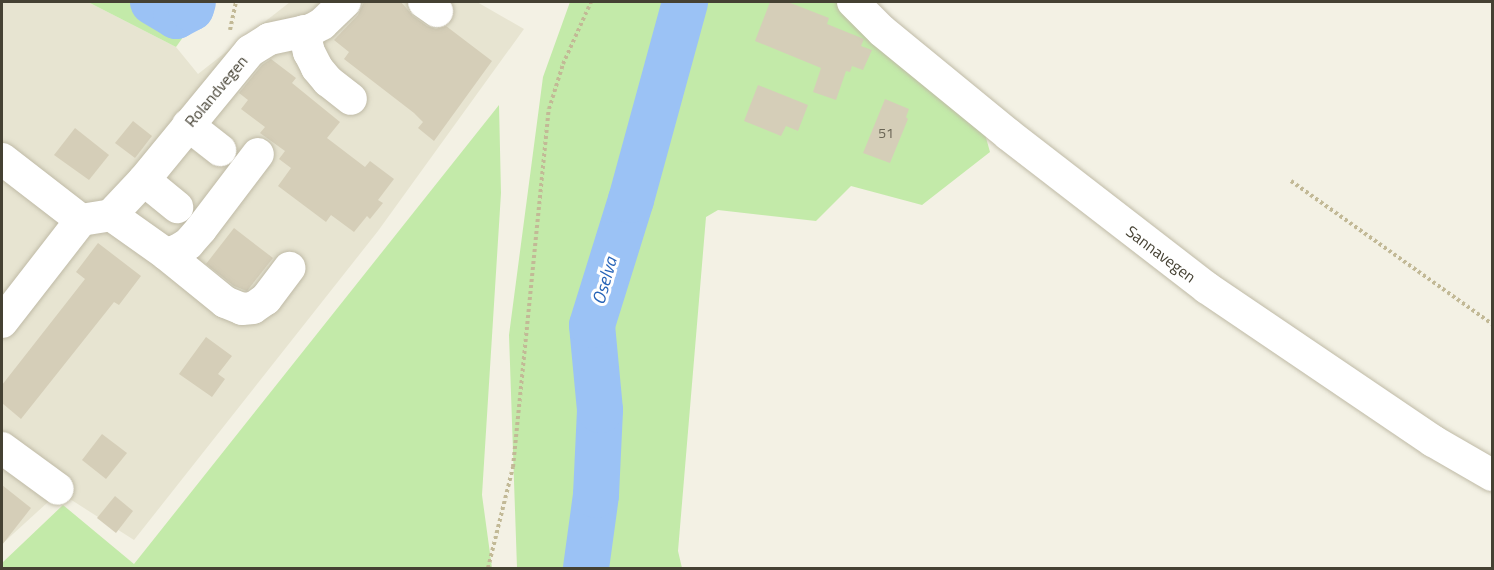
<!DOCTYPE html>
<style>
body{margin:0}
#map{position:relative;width:1494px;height:570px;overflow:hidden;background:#f3f1e4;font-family:"Titillium Web",sans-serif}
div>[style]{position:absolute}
.residential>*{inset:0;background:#e7e4d1}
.green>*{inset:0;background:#c3eaa9}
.river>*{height:46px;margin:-23px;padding:0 23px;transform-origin:23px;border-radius:23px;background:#9bc2f5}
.building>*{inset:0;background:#d5ceb8}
.path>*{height:4px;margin-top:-2px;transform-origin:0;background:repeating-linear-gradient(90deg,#c2b996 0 3px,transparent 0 6px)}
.roads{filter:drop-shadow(0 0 2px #bfbaa6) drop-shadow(0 0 2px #bfbaa6)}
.minor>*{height:32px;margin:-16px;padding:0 16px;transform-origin:16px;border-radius:16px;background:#fff}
span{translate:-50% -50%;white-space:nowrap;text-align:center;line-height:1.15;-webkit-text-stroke:6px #fff;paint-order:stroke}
.number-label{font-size:14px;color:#696454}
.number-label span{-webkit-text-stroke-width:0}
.street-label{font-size:16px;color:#454133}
.water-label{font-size:18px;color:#2663b7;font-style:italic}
.frame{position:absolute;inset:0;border:3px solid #454133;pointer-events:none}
</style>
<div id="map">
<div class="residential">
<i style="clip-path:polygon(2px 2px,88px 2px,176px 47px,198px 74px,290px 2px,477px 2px,524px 29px,378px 231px,134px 540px,59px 492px,2px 544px)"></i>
</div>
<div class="green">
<i style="clip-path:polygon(88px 2px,208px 2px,176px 47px)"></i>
<i style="clip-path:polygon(570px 2px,866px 2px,974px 95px,990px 152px,922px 205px,851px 186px,816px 221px,718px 210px,706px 217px,678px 551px,682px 568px,517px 568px,509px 335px,543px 77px)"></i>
<i style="clip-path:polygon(499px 105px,501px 193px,482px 495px,492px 568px,2px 568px,2px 563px,63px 505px,134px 564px)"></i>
</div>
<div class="river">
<i style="left:153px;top:2px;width:27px;rotate:31deg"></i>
<i style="left:176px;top:16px;width:17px;rotate:-28deg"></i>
<i style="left:191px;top:8px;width:6px;rotate:-72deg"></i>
<i style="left:586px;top:568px;width:74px;rotate:-82.2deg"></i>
<i style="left:596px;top:495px;width:85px;rotate:-87.3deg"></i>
<i style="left:600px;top:410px;width:85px;rotate:-95.4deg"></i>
<i style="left:592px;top:325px;width:131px;rotate:-72.7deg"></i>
<i style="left:631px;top:200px;width:205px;rotate:-74.7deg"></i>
</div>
<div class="building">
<i style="clip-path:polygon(364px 2px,401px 2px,413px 16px,427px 26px,436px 29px,446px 26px,492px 61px,434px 141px,418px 128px,423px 122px,414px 113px,344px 59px,349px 52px,334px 40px,358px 15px)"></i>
<i style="clip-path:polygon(770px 2px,788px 2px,829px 18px,827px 24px,864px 39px,861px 46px,872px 50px,863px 70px,852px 66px,850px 72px,846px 71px,836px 100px,813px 92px,821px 68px,755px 41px)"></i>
<i style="clip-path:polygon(271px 59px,296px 78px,292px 83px,340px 122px,327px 138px,365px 167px,370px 161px,394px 179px,378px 200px,383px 203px,370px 219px,367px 216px,354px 232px,331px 215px,326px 222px,278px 186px,291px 168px,279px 159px,285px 151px,260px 133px,265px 127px,241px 109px,248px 100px,239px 93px,262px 65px)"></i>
<i style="clip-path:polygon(758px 85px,808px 105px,798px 131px,786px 126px,781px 136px,744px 121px)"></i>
<i style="clip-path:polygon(885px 99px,909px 109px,906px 117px,908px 119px,890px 163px,863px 153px)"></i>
<i style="clip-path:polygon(133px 121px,152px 136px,135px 158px,115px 143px)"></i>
<i style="clip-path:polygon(75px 128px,109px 155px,89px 180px,54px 155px)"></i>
<i style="clip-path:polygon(234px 228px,273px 258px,247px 291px,234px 286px,206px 264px)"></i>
<i style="clip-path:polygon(98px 243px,141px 276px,119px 305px,114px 302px,21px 419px,2px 403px,2px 385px,85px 279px,76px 272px)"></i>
<i style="clip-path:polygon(206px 337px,232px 356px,218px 374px,225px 379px,212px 397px,179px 374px)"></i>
<i style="clip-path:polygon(102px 434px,127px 453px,106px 479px,82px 460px)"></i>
<i style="clip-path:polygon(2px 485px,31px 508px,2px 545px)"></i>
<i style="clip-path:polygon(115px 496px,133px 511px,116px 533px,97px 518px)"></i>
</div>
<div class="path">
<i style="left:230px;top:30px;width:29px;rotate:-78deg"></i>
<i style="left:1291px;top:181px;width:247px;rotate:35.4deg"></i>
<i style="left:488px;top:568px;width:104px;rotate:-76.1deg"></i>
<i style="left:513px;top:467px;width:360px;rotate:-84.3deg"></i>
<i style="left:549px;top:109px;width:47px;rotate:-72.7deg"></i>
<i style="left:563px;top:64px;width:68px;rotate:-65.7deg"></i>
</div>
<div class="roads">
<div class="minor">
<i style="left:424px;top:2px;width:16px;rotate:35deg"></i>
<i style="left:853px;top:2px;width:41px;rotate:45deg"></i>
<i style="left:882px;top:31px;width:164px;rotate:39.3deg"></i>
<i style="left:1009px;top:135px;width:250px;rotate:37.7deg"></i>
<i style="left:1207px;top:288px;width:273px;rotate:34.1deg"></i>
<i style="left:1433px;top:441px;width:68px;rotate:30deg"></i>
<i style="left:304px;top:31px;width:22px;rotate:77deg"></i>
<i style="left:309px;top:52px;width:18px;rotate:63deg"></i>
<i style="left:317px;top:68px;width:17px;rotate:50deg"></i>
<i style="left:328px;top:81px;width:29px;rotate:38deg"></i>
<i style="left:188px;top:125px;width:41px;rotate:38deg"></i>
<i style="left:2px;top:159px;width:100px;rotate:37.7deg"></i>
<i style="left:144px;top:180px;width:43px;rotate:39.3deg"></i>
<i style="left:111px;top:215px;width:67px;rotate:35.3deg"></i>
<i style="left:166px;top:254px;width:13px;rotate:-18deg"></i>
<i style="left:178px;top:250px;width:12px;rotate:-31deg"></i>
<i style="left:188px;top:244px;width:20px;rotate:-49deg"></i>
<i style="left:201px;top:229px;width:94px;rotate:-52.8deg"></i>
<i style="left:166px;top:254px;width:76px;rotate:39.1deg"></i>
<i style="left:225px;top:302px;width:18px;rotate:22deg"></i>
<i style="left:242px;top:309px;width:11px;rotate:-5deg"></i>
<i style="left:253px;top:308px;width:16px;rotate:-35deg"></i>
<i style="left:266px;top:299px;width:39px;rotate:-53deg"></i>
<i style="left:2px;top:322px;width:129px;rotate:-52.2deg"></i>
<i style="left:81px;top:220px;width:30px;rotate:-9deg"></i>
<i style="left:111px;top:215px;width:48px;rotate:-46.7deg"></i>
<i style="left:144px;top:180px;width:167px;rotate:-50.6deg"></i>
<i style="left:250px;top:51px;width:22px;rotate:-32deg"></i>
<i style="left:269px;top:39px;width:43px;rotate:-12.1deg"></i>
<i style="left:311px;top:30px;width:13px;rotate:-29deg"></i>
<i style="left:322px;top:24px;width:32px;rotate:-44deg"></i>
<i style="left:2px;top:448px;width:69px;rotate:36.2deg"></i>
</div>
</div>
<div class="number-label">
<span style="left:886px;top:133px">51</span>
</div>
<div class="street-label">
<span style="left:216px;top:91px;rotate:-50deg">Rolandvegen</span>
<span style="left:1161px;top:254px;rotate:37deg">Sannavegen</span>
</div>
<div class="water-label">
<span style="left:605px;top:281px;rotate:-74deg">Oselva</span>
</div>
<div class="frame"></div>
</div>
